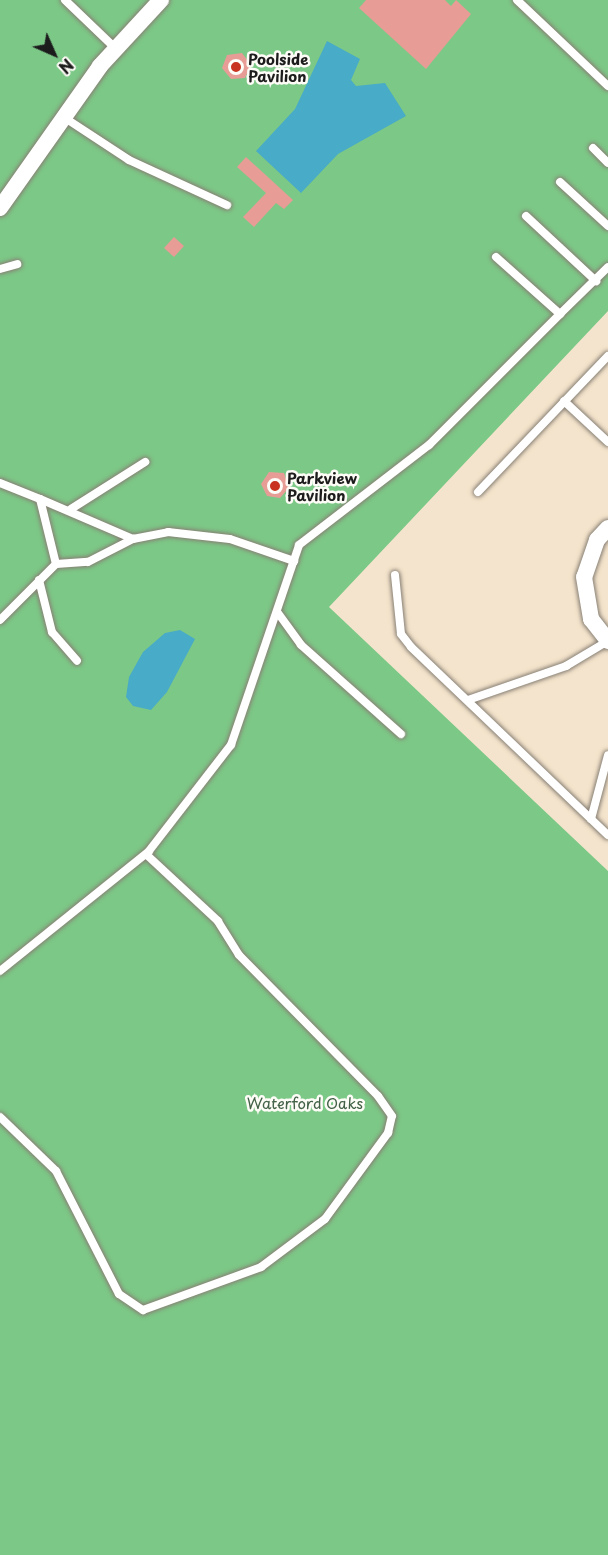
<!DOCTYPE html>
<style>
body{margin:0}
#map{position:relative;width:608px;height:1555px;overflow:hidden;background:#f5e4cd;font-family:"Playpen Sans",sans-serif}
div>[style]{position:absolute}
.green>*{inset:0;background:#7cc887}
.water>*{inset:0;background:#48abc7}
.building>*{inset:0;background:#e79d96}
.roads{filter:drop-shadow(0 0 2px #888074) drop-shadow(0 0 2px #888074)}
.service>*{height:8px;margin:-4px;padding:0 4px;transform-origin:4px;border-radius:4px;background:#fff}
.minor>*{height:16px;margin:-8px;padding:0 8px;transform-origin:8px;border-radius:8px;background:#fff}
.dots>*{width:16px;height:16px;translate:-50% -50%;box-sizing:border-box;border:3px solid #fdfcf7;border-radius:50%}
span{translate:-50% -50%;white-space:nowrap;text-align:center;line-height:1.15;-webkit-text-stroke:5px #fdfcf7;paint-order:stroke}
.poi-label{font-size:15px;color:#1c1c1c;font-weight:700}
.left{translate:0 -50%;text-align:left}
.park-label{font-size:15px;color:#426147}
.north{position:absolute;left:24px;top:24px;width:60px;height:60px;-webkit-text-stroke:4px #fdfcf7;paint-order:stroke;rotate:135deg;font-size:16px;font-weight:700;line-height:24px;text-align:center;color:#1c1c1c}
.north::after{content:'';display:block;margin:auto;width:21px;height:27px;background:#1c1c1c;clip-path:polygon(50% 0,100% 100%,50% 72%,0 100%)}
</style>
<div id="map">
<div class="green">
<i style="clip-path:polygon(0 0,608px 0,608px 311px,329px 607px,608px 871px,608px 1555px,0 1555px)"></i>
</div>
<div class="water">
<i style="clip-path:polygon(327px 41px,360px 59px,351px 80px,356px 86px,385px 83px,406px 116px,338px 154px,301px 193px,256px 151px,295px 109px)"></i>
<i style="clip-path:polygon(180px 630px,195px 639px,167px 692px,151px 710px,133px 706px,126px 697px,129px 677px,143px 652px,165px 633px)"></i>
</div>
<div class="building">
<i style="clip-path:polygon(366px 0,445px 0,451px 6px,456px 0,471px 14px,426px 69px,359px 8px)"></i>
<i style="clip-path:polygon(242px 53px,251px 65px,245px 78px,231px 79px,222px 68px,227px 55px)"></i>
<i style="clip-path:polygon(246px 157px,293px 200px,284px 209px,276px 203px,254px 227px,243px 217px,266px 193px,237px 167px)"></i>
<i style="clip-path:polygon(174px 237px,184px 246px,174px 257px,164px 248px)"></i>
<i style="clip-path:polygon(269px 472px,284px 473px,289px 488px,280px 498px,267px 496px,261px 484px)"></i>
</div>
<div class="roads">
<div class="service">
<i style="left:65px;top:0;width:69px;rotate:43.8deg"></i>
<i style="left:517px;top:0;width:125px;rotate:43.4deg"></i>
<i style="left:62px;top:116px;width:80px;rotate:33.3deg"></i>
<i style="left:129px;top:160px;width:108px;rotate:24.7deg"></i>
<i style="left:593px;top:148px;width:21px;rotate:45deg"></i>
<i style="left:560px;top:182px;width:65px;rotate:42.5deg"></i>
<i style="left:526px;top:216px;width:96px;rotate:42.9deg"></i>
<i style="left:496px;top:257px;width:86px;rotate:41.7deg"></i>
<i style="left:560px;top:314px;width:67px;rotate:-44.4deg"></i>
<i style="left:0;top:269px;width:18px;rotate:-16deg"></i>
<i style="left:564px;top:401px;width:60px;rotate:43deg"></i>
<i style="left:0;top:483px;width:43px;rotate:21.8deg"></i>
<i style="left:40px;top:499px;width:67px;rotate:76.2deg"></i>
<i style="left:56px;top:564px;width:32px;rotate:-4deg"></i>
<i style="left:88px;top:562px;width:51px;rotate:-27.1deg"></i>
<i style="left:133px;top:539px;width:36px;rotate:-11deg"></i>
<i style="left:168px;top:532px;width:62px;rotate:6.4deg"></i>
<i style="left:230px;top:539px;width:68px;rotate:19deg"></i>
<i style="left:478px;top:492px;width:188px;rotate:-46.3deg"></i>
<i style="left:40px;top:499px;width:101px;rotate:23.3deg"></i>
<i style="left:71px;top:509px;width:88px;rotate:-32.4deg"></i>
<i style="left:395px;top:575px;width:59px;rotate:84.2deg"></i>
<i style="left:401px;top:634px;width:16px;rotate:52deg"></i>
<i style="left:411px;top:647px;width:272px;rotate:43.7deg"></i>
<i style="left:39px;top:580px;width:54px;rotate:76deg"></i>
<i style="left:52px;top:632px;width:38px;rotate:49deg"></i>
<i style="left:278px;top:613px;width:39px;rotate:54deg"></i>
<i style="left:301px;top:645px;width:134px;rotate:41.7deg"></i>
<i style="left:0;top:620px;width:79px;rotate:-45deg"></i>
<i style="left:468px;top:700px;width:104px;rotate:-19.1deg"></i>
<i style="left:566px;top:666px;width:49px;rotate:-30.8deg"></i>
<i style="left:591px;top:819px;width:66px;rotate:-75.1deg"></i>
<i style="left:0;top:971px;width:191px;rotate:-38.8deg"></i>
<i style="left:149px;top:851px;width:134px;rotate:-52.3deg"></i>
<i style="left:231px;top:745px;width:211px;rotate:-71.2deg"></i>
<i style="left:299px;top:545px;width:164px;rotate:-37.6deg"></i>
<i style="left:429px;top:445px;width:185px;rotate:-45deg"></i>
<i style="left:0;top:1117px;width:78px;rotate:44deg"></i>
<i style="left:56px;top:1171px;width:138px;rotate:62.9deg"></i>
<i style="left:119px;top:1294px;width:29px;rotate:34deg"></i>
<i style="left:143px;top:1310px;width:126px;rotate:-20deg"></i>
<i style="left:261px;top:1267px;width:80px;rotate:-36.9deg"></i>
<i style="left:325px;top:1219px;width:107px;rotate:-53.8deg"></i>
<i style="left:388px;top:1133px;width:17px;rotate:-77deg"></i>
<i style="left:392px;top:1116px;width:24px;rotate:-125deg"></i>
<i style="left:378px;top:1096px;width:198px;rotate:-134.6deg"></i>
<i style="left:239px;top:955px;width:40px;rotate:-122deg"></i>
<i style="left:218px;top:921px;width:98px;rotate:-137.1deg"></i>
</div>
<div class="minor">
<i style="left:0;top:208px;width:174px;rotate:-54.8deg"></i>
<i style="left:100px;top:66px;width:90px;rotate:-47.3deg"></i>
<i style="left:608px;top:528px;width:16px;rotate:133deg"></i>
<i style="left:597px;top:540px;width:39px;rotate:109deg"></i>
<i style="left:584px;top:577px;width:43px;rotate:80.5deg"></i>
<i style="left:591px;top:619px;width:28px;rotate:52deg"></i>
</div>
</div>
<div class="dots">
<i style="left:236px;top:67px;background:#c8321e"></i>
<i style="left:275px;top:486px;background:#c8321e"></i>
</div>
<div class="poi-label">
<span class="left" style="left:248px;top:67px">Poolside<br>Pavilion</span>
<span class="left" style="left:287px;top:486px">Parkview<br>Pavilion</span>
</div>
<div class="park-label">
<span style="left:305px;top:1103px">Waterford Oaks</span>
</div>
<div class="north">N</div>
</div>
